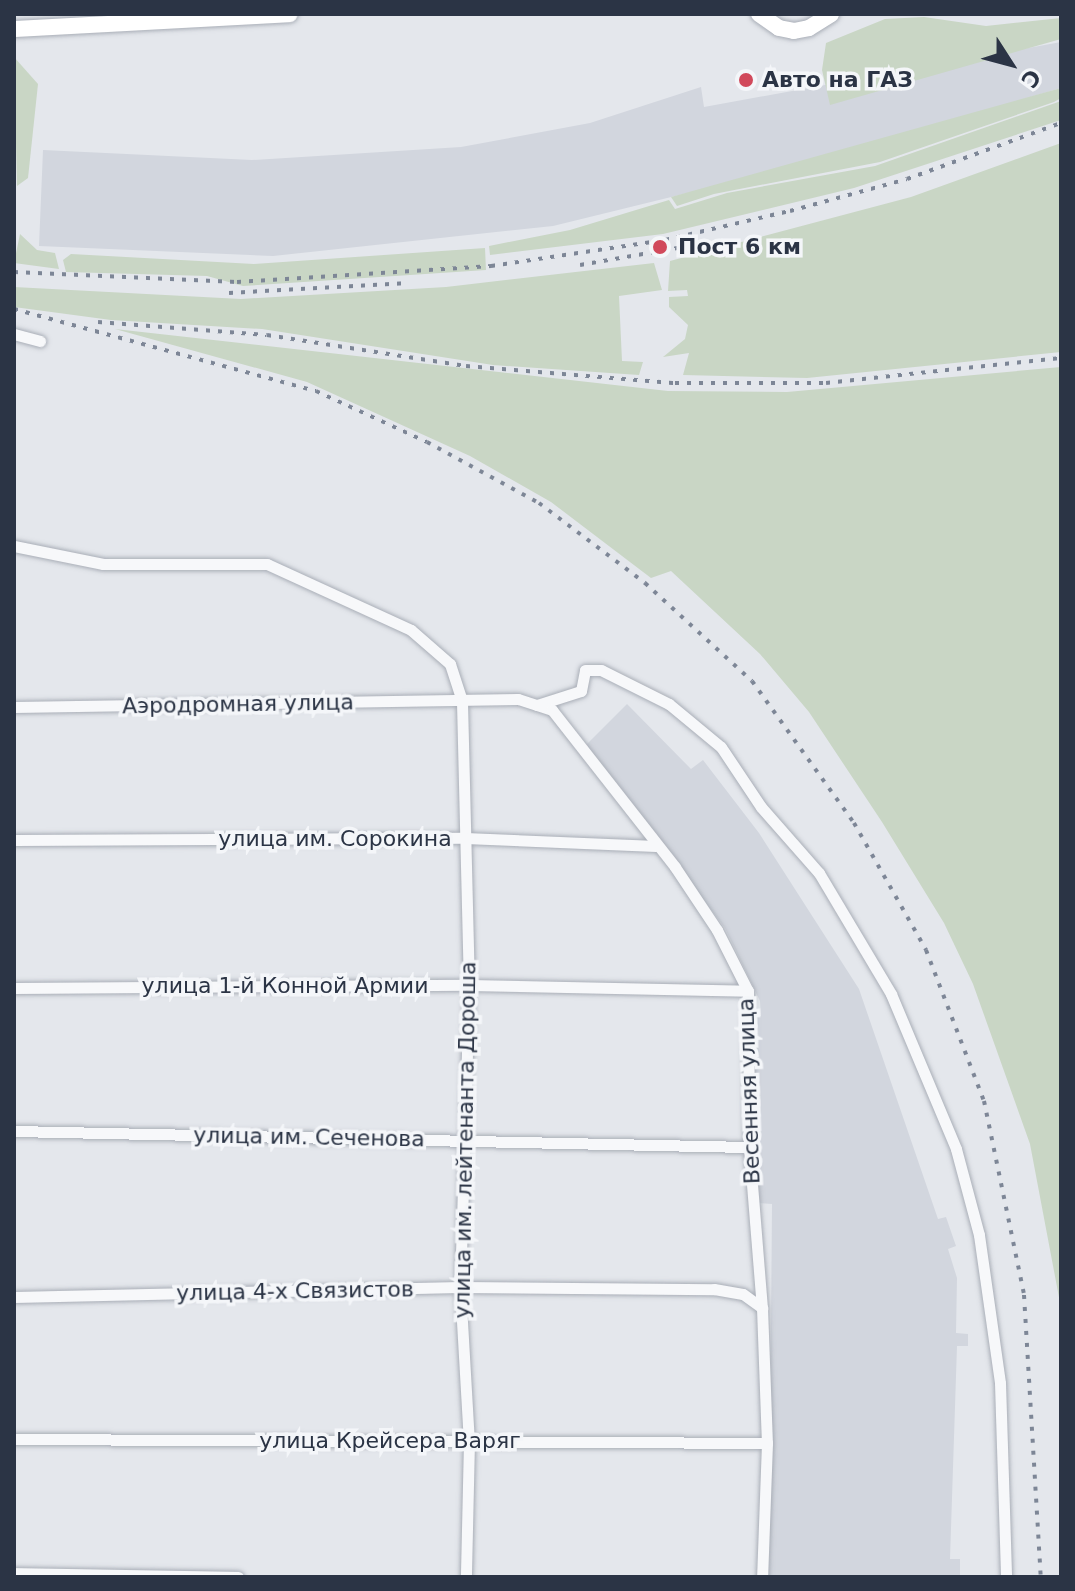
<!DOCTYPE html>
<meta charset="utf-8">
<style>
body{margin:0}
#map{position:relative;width:1075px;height:1591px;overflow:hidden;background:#e4e7ec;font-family:"DejaVu Sans",sans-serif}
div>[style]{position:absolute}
.built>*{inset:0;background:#d2d6de}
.green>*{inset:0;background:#c9d6c5}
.roads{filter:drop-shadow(0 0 2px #a9aeb7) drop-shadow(0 0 2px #a9aeb7)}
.minor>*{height:11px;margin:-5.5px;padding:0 5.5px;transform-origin:5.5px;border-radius:5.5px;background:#f7f8fa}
.secondary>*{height:16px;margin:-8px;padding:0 8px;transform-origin:8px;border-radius:8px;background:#fff}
.rail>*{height:4px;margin-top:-2px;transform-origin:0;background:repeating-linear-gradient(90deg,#7d8696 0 4px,transparent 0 12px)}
.dots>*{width:22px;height:22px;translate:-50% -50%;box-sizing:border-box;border:4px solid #f4f6f9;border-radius:50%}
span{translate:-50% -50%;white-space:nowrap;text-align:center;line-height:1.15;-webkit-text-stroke:7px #f4f6f9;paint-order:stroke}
.poi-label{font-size:22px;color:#2b3445;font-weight:700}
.left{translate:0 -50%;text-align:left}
.street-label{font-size:22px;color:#2b3445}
.frame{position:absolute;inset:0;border:16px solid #2b3445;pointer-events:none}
.north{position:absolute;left:971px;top:24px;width:80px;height:80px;-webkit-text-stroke:6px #f4f6f9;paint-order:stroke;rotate:126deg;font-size:22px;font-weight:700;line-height:32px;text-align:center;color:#2b3445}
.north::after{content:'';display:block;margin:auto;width:28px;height:36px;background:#2b3445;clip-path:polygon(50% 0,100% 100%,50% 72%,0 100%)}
</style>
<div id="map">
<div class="built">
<i style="clip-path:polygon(1061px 42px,1061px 88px,798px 166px,553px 226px,273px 256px,39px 246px,43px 150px,252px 160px,461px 147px,590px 123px,701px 87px,704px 107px)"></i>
<i style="clip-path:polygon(627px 704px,691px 769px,703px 760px,759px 833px,859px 989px,938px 1219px,946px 1217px,956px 1246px,948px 1249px,957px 1278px,956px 1333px,968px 1334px,968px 1346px,957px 1346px,950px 1559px,960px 1559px,960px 1577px,769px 1577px,772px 1204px,759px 1203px,753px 1156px,753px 1017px,761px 1016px,760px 1001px,725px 928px,586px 745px)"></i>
</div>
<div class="green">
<i style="clip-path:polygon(924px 17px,986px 26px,1061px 18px,1061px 39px,830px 105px,822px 70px,826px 43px,885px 19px)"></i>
<i style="clip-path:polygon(14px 57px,38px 84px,28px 178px,17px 186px)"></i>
<i style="clip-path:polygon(1061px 88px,1061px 98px,1054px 102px,880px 162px,714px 194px,677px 206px,671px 197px)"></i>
<i style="clip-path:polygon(1061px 101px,1061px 120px,854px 188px,663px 234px,490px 255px,489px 246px,570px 230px,669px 200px,675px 209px,727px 193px,875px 166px)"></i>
<i style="clip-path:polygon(1061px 143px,1061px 352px,807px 378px,683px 375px,689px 353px,663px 357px,685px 339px,688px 325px,669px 307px,669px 297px,688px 296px,687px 290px,668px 291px,670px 261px,911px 197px)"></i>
<i style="clip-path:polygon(20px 234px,37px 250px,55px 253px,59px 269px,14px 263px)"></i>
<i style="clip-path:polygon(485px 248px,486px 270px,243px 286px,207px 276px,66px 272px,63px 260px,71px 254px,254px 264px)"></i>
<i style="clip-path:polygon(654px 263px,662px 290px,619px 296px,622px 361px,643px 362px,639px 375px,493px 365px,262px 329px,111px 320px,14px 307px,14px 287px,241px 299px,446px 287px)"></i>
<i style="clip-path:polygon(115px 329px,668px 391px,787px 392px,1061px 367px,1061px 1308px,1030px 1144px,973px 984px,944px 923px,882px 822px,809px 712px,760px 654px,671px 571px,651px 578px,551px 502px,470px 456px,307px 382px)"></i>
</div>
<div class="roads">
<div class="minor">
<i style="left:14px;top:334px;width:27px;rotate:15deg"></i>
<i style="left:14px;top:546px;width:91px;rotate:11.4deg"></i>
<i style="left:103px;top:564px;width:164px"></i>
<i style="left:267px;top:564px;width:158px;rotate:24.6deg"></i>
<i style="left:411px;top:630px;width:52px;rotate:41.1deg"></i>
<i style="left:450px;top:664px;width:40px;rotate:72deg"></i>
<i style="left:462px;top:702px;width:283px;rotate:88.6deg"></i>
<i style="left:469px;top:985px;width:302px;rotate:91.7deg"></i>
<i style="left:460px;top:1287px;width:154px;rotate:86.7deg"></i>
<i style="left:469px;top:1441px;width:136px;rotate:91.3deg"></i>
<i style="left:537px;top:705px;width:46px;rotate:-17.7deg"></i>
<i style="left:581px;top:691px;width:21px;rotate:-79deg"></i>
<i style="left:585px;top:670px;width:16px"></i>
<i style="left:601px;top:670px;width:76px;rotate:26.6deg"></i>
<i style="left:669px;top:704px;width:67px;rotate:39.6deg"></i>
<i style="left:721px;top:747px;width:72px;rotate:56.3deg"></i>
<i style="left:761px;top:807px;width:88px;rotate:48.7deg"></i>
<i style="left:819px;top:873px;width:141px;rotate:59.2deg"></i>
<i style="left:891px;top:994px;width:168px;rotate:67.2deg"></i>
<i style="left:956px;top:1149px;width:89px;rotate:75deg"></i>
<i style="left:979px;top:1235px;width:149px;rotate:81.9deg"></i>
<i style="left:1000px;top:1383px;width:194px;rotate:88.2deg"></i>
<i style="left:14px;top:707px;width:504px;rotate:-0.91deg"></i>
<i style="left:518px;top:699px;width:36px;rotate:18deg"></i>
<i style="left:552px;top:710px;width:199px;rotate:51.9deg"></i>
<i style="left:675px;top:867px;width:76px;rotate:56.3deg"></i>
<i style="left:717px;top:930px;width:68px;rotate:63.1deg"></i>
<i style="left:748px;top:991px;width:156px;rotate:89.6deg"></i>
<i style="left:749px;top:1147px;width:162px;rotate:85.4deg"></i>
<i style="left:762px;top:1308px;width:135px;rotate:87.9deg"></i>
<i style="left:767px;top:1443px;width:134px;rotate:92.1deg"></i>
<i style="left:14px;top:840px;width:451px;rotate:-0.3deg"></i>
<i style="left:465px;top:838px;width:191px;rotate:2.4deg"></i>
<i style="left:14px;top:988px;width:455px;rotate:-0.4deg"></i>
<i style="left:469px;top:985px;width:279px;rotate:1.2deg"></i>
<i style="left:14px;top:1131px;width:735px;rotate:1.25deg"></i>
<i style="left:14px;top:1297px;width:446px;rotate:-1.3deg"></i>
<i style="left:460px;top:1287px;width:254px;rotate:0.5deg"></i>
<i style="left:714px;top:1289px;width:29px;rotate:10deg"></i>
<i style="left:743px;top:1294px;width:24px;rotate:36deg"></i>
<i style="left:14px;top:1439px;width:753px;rotate:0.3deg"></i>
<i style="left:14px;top:1573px;width:224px;rotate:1deg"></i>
</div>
<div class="secondary">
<i style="left:759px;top:14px;width:24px;rotate:35deg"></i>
<i style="left:779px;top:28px;width:15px;rotate:11deg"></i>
<i style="left:794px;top:31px;width:15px;rotate:-11deg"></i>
<i style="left:809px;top:28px;width:26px;rotate:-32deg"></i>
<i style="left:14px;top:29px;width:276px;rotate:-3.1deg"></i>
</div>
</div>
<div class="rail">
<i style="left:580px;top:265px;width:128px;rotate:-9.9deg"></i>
<i style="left:14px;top:272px;width:223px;rotate:2.6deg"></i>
<i style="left:237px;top:282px;width:255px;rotate:-3.6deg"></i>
<i style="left:491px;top:266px;width:176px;rotate:-8.5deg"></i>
<i style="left:665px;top:240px;width:128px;rotate:-13.1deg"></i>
<i style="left:790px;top:211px;width:121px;rotate:-15.3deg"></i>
<i style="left:907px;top:179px;width:164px;rotate:-20deg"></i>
<i style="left:229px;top:293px;width:180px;rotate:-3.2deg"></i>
<i style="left:14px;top:309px;width:313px;rotate:15.2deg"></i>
<i style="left:316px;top:391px;width:122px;rotate:24.7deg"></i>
<i style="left:427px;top:442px;width:128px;rotate:28.6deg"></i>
<i style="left:539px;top:503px;width:133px;rotate:37deg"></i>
<i style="left:645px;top:583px;width:145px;rotate:42.5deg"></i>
<i style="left:752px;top:681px;width:175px;rotate:54.3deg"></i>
<i style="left:854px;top:823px;width:146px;rotate:60.4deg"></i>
<i style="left:926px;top:950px;width:162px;rotate:69deg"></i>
<i style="left:984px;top:1101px;width:198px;rotate:78.3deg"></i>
<i style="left:1024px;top:1295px;width:283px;rotate:86.6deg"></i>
<i style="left:98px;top:322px;width:169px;rotate:4.4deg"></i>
<i style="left:267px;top:335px;width:201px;rotate:8.9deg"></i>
<i style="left:466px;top:366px;width:210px;rotate:4.7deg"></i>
<i style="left:675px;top:383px;width:151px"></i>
<i style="left:826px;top:383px;width:236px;rotate:-6.1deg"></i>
</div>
<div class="dots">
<i style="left:746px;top:80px;background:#d1495b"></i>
<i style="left:660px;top:247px;background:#d1495b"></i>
</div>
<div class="poi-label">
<span class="left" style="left:762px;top:80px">Авто на ГАЗ</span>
<span class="left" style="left:678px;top:247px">Пост 6 км</span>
</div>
<div class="street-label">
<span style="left:238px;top:704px;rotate:-1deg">Аэродромная улица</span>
<span style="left:335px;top:839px">улица им. Сорокина</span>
<span style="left:285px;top:986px">улица 1-й Конной Армии</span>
<span style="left:749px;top:1091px;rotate:-92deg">Весенняя улица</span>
<span style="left:309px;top:1137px;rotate:1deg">улица им. Сеченова</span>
<span style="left:465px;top:1140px;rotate:-89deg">улица им. лейтенанта Дороша</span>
<span style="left:295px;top:1291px;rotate:-1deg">улица 4-х Связистов</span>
<span style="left:390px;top:1441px">улица Крейсера Варяг</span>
</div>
<div class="frame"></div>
<div class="north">С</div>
</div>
